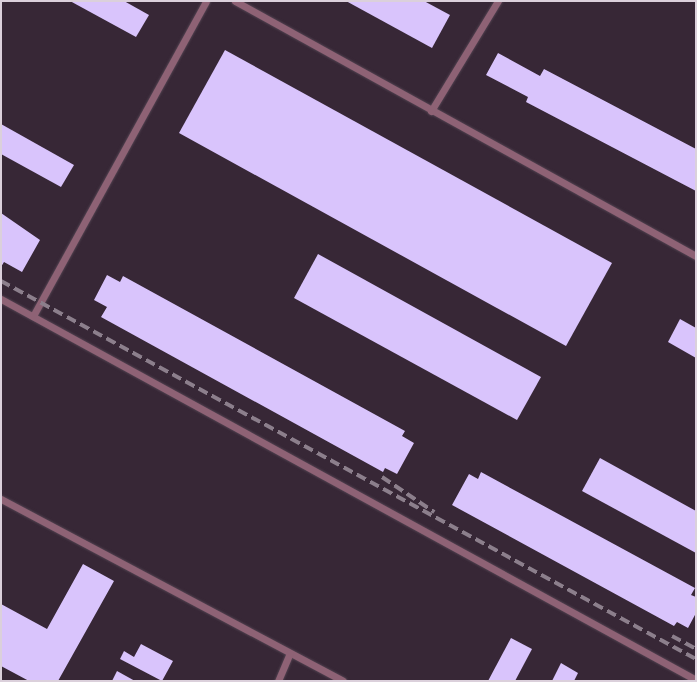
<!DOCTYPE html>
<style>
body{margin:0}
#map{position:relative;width:697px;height:682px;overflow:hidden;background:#372736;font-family:Roboto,sans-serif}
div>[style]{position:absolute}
.building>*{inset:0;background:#d9c4fc}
.roads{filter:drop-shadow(0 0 1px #514250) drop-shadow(0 0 1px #514250)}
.service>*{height:7px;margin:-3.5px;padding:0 3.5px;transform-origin:3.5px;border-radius:3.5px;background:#8e6275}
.rail>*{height:4px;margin-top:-2px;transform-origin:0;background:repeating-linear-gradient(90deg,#8c7f8c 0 10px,transparent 0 15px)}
span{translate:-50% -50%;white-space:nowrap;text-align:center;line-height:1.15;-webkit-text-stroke:5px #372736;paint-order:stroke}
.frame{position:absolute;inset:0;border:2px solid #dbd0db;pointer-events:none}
</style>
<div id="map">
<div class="building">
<i style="clip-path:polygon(70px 1px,124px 1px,149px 15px,136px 37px)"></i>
<i style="clip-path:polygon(346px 1px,424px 1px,450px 15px,432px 48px)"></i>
<i style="clip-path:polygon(225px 50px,612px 263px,566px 346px,179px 133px)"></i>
<i style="clip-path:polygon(498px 53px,540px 76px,544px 69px,696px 149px,696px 191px,526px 102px,528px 97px,486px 75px)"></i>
<i style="clip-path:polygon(1px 124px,74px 165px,61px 187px,1px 154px)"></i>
<i style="clip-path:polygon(1px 213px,40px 240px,22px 272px,4px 262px,1px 267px)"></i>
<i style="clip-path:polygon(318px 254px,541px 377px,517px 420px,294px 298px)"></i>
<i style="clip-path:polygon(107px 275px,120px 282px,123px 276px,405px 431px,402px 436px,414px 443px,397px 474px,385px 468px,383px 472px,101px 317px,107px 307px,94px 300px)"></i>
<i style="clip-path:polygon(680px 319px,696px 328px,696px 358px,668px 342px)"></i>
<i style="clip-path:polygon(600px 458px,696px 511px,696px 553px,582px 491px)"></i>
<i style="clip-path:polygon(481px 472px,695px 588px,691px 595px,696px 597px,696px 613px,688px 628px,677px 622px,674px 626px,452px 505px,469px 474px,478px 479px)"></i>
<i style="clip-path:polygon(83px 564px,114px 581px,58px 681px,29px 681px,1px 666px,1px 604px,47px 629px)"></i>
<i style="clip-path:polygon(511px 638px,532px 649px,515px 681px,488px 681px)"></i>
<i style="clip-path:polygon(141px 644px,173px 661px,162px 681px,120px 659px,124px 651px,134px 657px)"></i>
<i style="clip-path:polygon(561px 663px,578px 673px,574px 681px,552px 681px)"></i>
<i style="clip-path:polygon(117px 671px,135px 681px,112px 681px)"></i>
</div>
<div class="roads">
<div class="service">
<i style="left:235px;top:1px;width:527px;rotate:28.95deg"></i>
<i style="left:431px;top:111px;width:129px;rotate:-58.7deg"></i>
<i style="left:1px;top:299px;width:793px;rotate:28.73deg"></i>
<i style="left:33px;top:316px;width:359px;rotate:-61.2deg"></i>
<i style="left:1px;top:499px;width:387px;rotate:28deg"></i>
<i style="left:278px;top:681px;width:30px;rotate:-67deg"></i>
</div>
</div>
<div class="rail">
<i style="left:1px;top:281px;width:791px;rotate:28.54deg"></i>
<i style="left:382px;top:477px;width:63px;rotate:33.9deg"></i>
<i style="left:672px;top:636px;width:27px;rotate:28deg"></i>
</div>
<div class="frame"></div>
</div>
